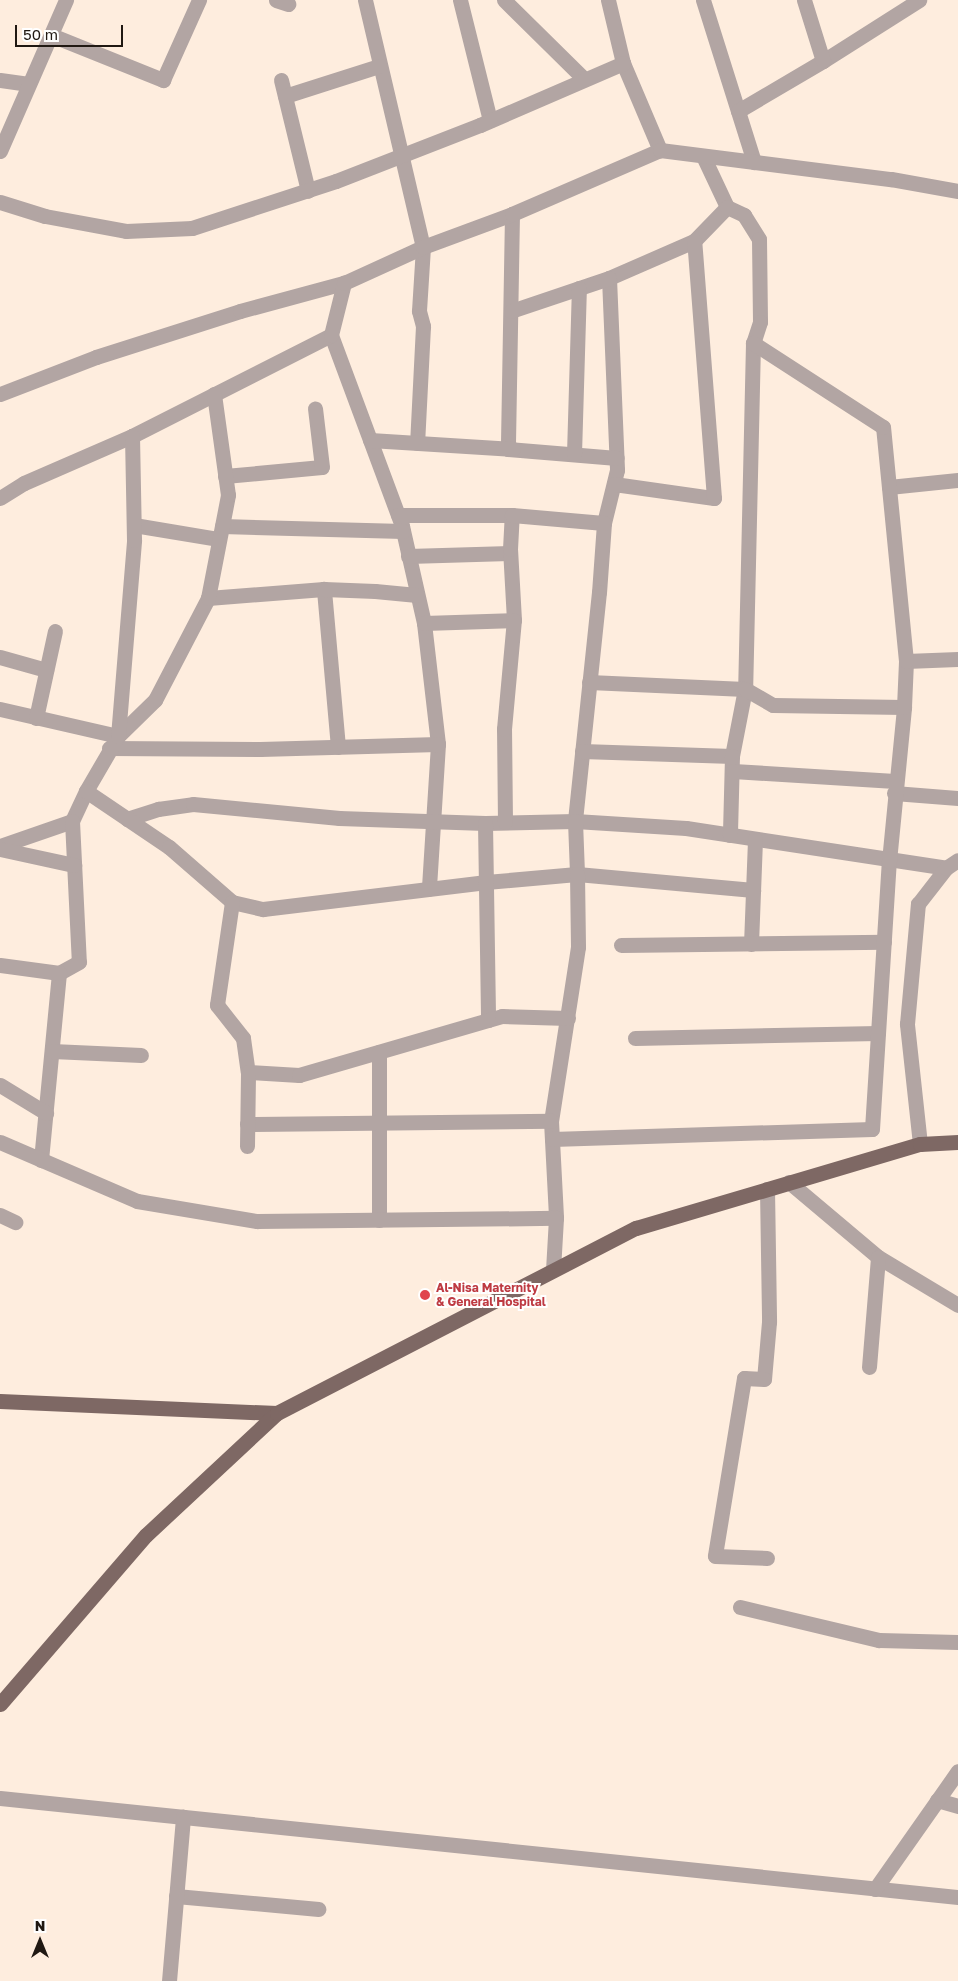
<!DOCTYPE html>
<style>
body{margin:0}
#map{position:relative;width:958px;height:1981px;overflow:hidden;background:#feedde;font-family:"Golos Text",sans-serif}
div>[style]{position:absolute}
.minor>*{height:15px;margin:-7.5px;padding:0 7.5px;transform-origin:7.5px;border-radius:7.5px;background:#b2a5a3}
.major>*{height:15px;margin:-7.5px;padding:0 7.5px;transform-origin:7.5px;border-radius:7.5px;background:#7e6864}
.dots>*{width:14px;height:14px;translate:-50% -50%;box-sizing:border-box;border:2px solid #fff;border-radius:50%}
span{translate:-50% -50%;white-space:nowrap;text-align:center;line-height:1.15;-webkit-text-stroke:4px #fff;paint-order:stroke}
.health-label{font-size:12px;color:#be3a42;font-weight:700}
.left{translate:0 -50%;text-align:left}
.north{position:absolute;left:15px;top:1916px;width:50px;height:50px;-webkit-text-stroke:4px #fff;paint-order:stroke;rotate:0deg;font-size:14px;font-weight:700;line-height:20px;text-align:center;color:#201812}
.north::after{content:'';display:block;margin:auto;width:18px;height:22px;background:#201812;clip-path:polygon(50% 0,100% 100%,50% 72%,0 100%)}
.scale{position:absolute;left:15px;top:25px;width:108px;height:22px;box-sizing:border-box;border:2px solid #201812;border-top:0;padding-left:6px;font-size:15px;line-height:18px;white-space:nowrap;color:#201812;-webkit-text-stroke:4px #fff;paint-order:stroke}
</style>
<div id="map">
<div class="minor">
<i style="left:276px;top:0;width:13px;rotate:18deg"></i>
<i style="left:365px;top:0;width:254px;rotate:76.8deg"></i>
<i style="left:423px;top:247px;width:64px;rotate:93.6deg"></i>
<i style="left:419px;top:311px;width:16px;rotate:75deg"></i>
<i style="left:423px;top:326px;width:117px;rotate:92.9deg"></i>
<i style="left:460px;top:0;width:124px;rotate:76deg"></i>
<i style="left:504px;top:0;width:112px;rotate:44.6deg"></i>
<i style="left:608px;top:0;width:65px;rotate:76.6deg"></i>
<i style="left:623px;top:63px;width:95px;rotate:67deg"></i>
<i style="left:703px;top:0;width:170px;rotate:72.5deg"></i>
<i style="left:51px;top:35px;width:121px;rotate:21.9deg"></i>
<i style="left:163px;top:80px;width:88px;rotate:-65.8deg"></i>
<i style="left:823px;top:61px;width:114px;rotate:-32.4deg"></i>
<i style="left:0;top:80px;width:29px;rotate:8deg"></i>
<i style="left:281px;top:80px;width:114px;rotate:76.3deg"></i>
<i style="left:285px;top:96px;width:99px;rotate:-17.7deg"></i>
<i style="left:738px;top:111px;width:99px;rotate:-30.5deg"></i>
<i style="left:823px;top:61px;width:64px;rotate:-107.3deg"></i>
<i style="left:0;top:151px;width:165px;rotate:-66.4deg"></i>
<i style="left:703px;top:156px;width:56px;rotate:64.8deg"></i>
<i style="left:727px;top:207px;width:47px;rotate:134.1deg"></i>
<i style="left:694px;top:241px;width:93px;rotate:156.5deg"></i>
<i style="left:609px;top:278px;width:192px;rotate:87.6deg"></i>
<i style="left:617px;top:470px;width:55px;rotate:103.8deg"></i>
<i style="left:604px;top:523px;width:69px;rotate:94.1deg"></i>
<i style="left:599px;top:592px;width:230px;rotate:96deg"></i>
<i style="left:575px;top:821px;width:111px;rotate:3.6deg"></i>
<i style="left:686px;top:828px;width:263px;rotate:8.7deg"></i>
<i style="left:0;top:202px;width:47px;rotate:17.3deg"></i>
<i style="left:45px;top:216px;width:82px;rotate:10.5deg"></i>
<i style="left:126px;top:231px;width:66px;rotate:-2.6deg"></i>
<i style="left:192px;top:228px;width:151px;rotate:-18.1deg"></i>
<i style="left:336px;top:181px;width:155px;rotate:-21.3deg"></i>
<i style="left:480px;top:125px;width:156px;rotate:-23.4deg"></i>
<i style="left:727px;top:207px;width:19px;rotate:25deg"></i>
<i style="left:744px;top:215px;width:28px;rotate:58deg"></i>
<i style="left:759px;top:239px;width:83px;rotate:89.3deg"></i>
<i style="left:760px;top:322px;width:22px;rotate:108deg"></i>
<i style="left:753px;top:343px;width:346px;rotate:91.3deg"></i>
<i style="left:745px;top:689px;width:68px;rotate:101deg"></i>
<i style="left:512px;top:214px;width:235px;rotate:91deg"></i>
<i style="left:508px;top:449px;width:109px;rotate:4.7deg"></i>
<i style="left:511px;top:311px;width:103px;rotate:-18.6deg"></i>
<i style="left:331px;top:335px;width:204px;rotate:69.6deg"></i>
<i style="left:402px;top:526px;width:99px;rotate:77.2deg"></i>
<i style="left:424px;top:623px;width:122px;rotate:83.4deg"></i>
<i style="left:438px;top:744px;width:145px;rotate:93.6deg"></i>
<i style="left:0;top:394px;width:103px;rotate:-21.1deg"></i>
<i style="left:96px;top:357px;width:151px;rotate:-17.7deg"></i>
<i style="left:240px;top:311px;width:108px;rotate:-15.1deg"></i>
<i style="left:370px;top:440px;width:143px;rotate:3.6deg"></i>
<i style="left:574px;top:454px;width:166px;rotate:-88.3deg"></i>
<i style="left:225px;top:476px;width:97px;rotate:-5.3deg"></i>
<i style="left:322px;top:467px;width:59px;rotate:-96.8deg"></i>
<i style="left:614px;top:484px;width:101px;rotate:8deg"></i>
<i style="left:714px;top:498px;width:258px;rotate:-94.4deg"></i>
<i style="left:889px;top:487px;width:69px;rotate:-5.8deg"></i>
<i style="left:0;top:498px;width:28px;rotate:-32deg"></i>
<i style="left:24px;top:483px;width:118px;rotate:-23.5deg"></i>
<i style="left:132px;top:436px;width:223px;rotate:-26.9deg"></i>
<i style="left:331px;top:335px;width:54px;rotate:-76deg"></i>
<i style="left:344px;top:283px;width:87px;rotate:-24.5deg"></i>
<i style="left:423px;top:247px;width:95px;rotate:-20.3deg"></i>
<i style="left:512px;top:214px;width:161px;rotate:-23.4deg"></i>
<i style="left:660px;top:150px;width:233px;rotate:7.2deg"></i>
<i style="left:891px;top:179px;width:68px;rotate:10.2deg"></i>
<i style="left:398px;top:515px;width:114px"></i>
<i style="left:134px;top:525px;width:86px;rotate:9.4deg"></i>
<i style="left:222px;top:526px;width:181px;rotate:1.6deg"></i>
<i style="left:408px;top:556px;width:102px;rotate:-1.7deg"></i>
<i style="left:208px;top:598px;width:116px;rotate:-4.4deg"></i>
<i style="left:424px;top:623px;width:90px;rotate:-1.9deg"></i>
<i style="left:514px;top:620px;width:71px;rotate:-93.2deg"></i>
<i style="left:510px;top:549px;width:34px;rotate:-87deg"></i>
<i style="left:512px;top:515px;width:92px;rotate:5deg"></i>
<i style="left:0;top:657px;width:48px;rotate:15.8deg"></i>
<i style="left:906px;top:661px;width:52px;rotate:-2.2deg"></i>
<i style="left:589px;top:682px;width:156px;rotate:2.6deg"></i>
<i style="left:745px;top:689px;width:32px;rotate:30deg"></i>
<i style="left:773px;top:705px;width:131px;rotate:0.9deg"></i>
<i style="left:0;top:709px;width:121px;rotate:12.9deg"></i>
<i style="left:118px;top:736px;width:52px;rotate:-44.2deg"></i>
<i style="left:155px;top:700px;width:115px;rotate:-62.5deg"></i>
<i style="left:208px;top:598px;width:105px;rotate:-79deg"></i>
<i style="left:228px;top:495px;width:102px;rotate:-97.9deg"></i>
<i style="left:36px;top:718px;width:89px;rotate:-77.7deg"></i>
<i style="left:338px;top:747px;width:159px;rotate:-95.1deg"></i>
<i style="left:324px;top:589px;width:51px;rotate:2.2deg"></i>
<i style="left:375px;top:591px;width:42px;rotate:5.4deg"></i>
<i style="left:109px;top:748px;width:151px;rotate:0.4deg"></i>
<i style="left:260px;top:749px;width:178px;rotate:-1.6deg"></i>
<i style="left:582px;top:751px;width:150px;rotate:1.9deg"></i>
<i style="left:732px;top:756px;width:79px;rotate:91.5deg"></i>
<i style="left:733px;top:771px;width:162px;rotate:3.5deg"></i>
<i style="left:86px;top:791px;width:64px;rotate:-59.8deg"></i>
<i style="left:118px;top:736px;width:197px;rotate:-85.3deg"></i>
<i style="left:134px;top:540px;width:104px;rotate:-91.1deg"></i>
<i style="left:894px;top:793px;width:64px;rotate:4.5deg"></i>
<i style="left:127px;top:819px;width:33px;rotate:-18deg"></i>
<i style="left:158px;top:809px;width:35px;rotate:-8deg"></i>
<i style="left:193px;top:804px;width:147px;rotate:5.5deg"></i>
<i style="left:339px;top:818px;width:146px;rotate:2deg"></i>
<i style="left:485px;top:823px;width:90px;rotate:-1.3deg"></i>
<i style="left:575px;top:821px;width:53px;rotate:87.8deg"></i>
<i style="left:577px;top:874px;width:177px;rotate:5.2deg"></i>
<i style="left:72px;top:821px;width:33px;rotate:-65deg"></i>
<i style="left:86px;top:791px;width:100px;rotate:34deg"></i>
<i style="left:169px;top:847px;width:84px;rotate:41.1deg"></i>
<i style="left:232px;top:902px;width:32px;rotate:13deg"></i>
<i style="left:263px;top:909px;width:225px;rotate:-6.9deg"></i>
<i style="left:486px;top:882px;width:91px;rotate:-5deg"></i>
<i style="left:577px;top:874px;width:73px;rotate:89.2deg"></i>
<i style="left:578px;top:947px;width:176px;rotate:98.8deg"></i>
<i style="left:551px;top:1121px;width:97px;rotate:87deg"></i>
<i style="left:505px;top:822px;width:93px;rotate:-90.6deg"></i>
<i style="left:504px;top:729px;width:109px;rotate:-84.8deg"></i>
<i style="left:485px;top:823px;width:197px;rotate:89.1deg"></i>
<i style="left:0;top:846px;width:76px;rotate:-19.1deg"></i>
<i style="left:72px;top:821px;width:141px;rotate:87.2deg"></i>
<i style="left:79px;top:962px;width:23px;rotate:151deg"></i>
<i style="left:59px;top:973px;width:188px;rotate:95.5deg"></i>
<i style="left:0;top:849px;width:76px;rotate:12.2deg"></i>
<i style="left:232px;top:902px;width:104px;rotate:98.3deg"></i>
<i style="left:217px;top:1005px;width:42px;rotate:51.8deg"></i>
<i style="left:243px;top:1038px;width:34px;rotate:82deg"></i>
<i style="left:248px;top:1072px;width:51px;rotate:3.4deg"></i>
<i style="left:299px;top:1075px;width:211px;rotate:-16.2deg"></i>
<i style="left:502px;top:1016px;width:66px;rotate:1.7deg"></i>
<i style="left:751px;top:944px;width:105px;rotate:-87.8deg"></i>
<i style="left:621px;top:945px;width:263px;rotate:-0.7deg"></i>
<i style="left:0;top:965px;width:60px;rotate:7.7deg"></i>
<i style="left:635px;top:1038px;width:243px;rotate:-1.2deg"></i>
<i style="left:52px;top:1051px;width:89px;rotate:2.6deg"></i>
<i style="left:379px;top:1052px;width:168px;rotate:90deg"></i>
<i style="left:0;top:1085px;width:54px;rotate:31.3deg"></i>
<i style="left:247px;top:1124px;width:304px;rotate:-0.6deg"></i>
<i style="left:552px;top:1139px;width:320px;rotate:-1.8deg"></i>
<i style="left:872px;top:1129px;width:269px;rotate:-86.4deg"></i>
<i style="left:889px;top:861px;width:155px;rotate:-84.4deg"></i>
<i style="left:904px;top:707px;width:46px;rotate:-87.5deg"></i>
<i style="left:906px;top:661px;width:235px;rotate:-95.6deg"></i>
<i style="left:883px;top:427px;width:155px;rotate:-147.1deg"></i>
<i style="left:0;top:1142px;width:149px;rotate:23.3deg"></i>
<i style="left:137px;top:1201px;width:122px;rotate:9.5deg"></i>
<i style="left:257px;top:1221px;width:299px;rotate:-0.6deg"></i>
<i style="left:556px;top:1218px;width:52px;rotate:93.3deg"></i>
<i style="left:920px;top:1144px;width:121px;rotate:-96.2deg"></i>
<i style="left:907px;top:1024px;width:121px;rotate:-84.8deg"></i>
<i style="left:918px;top:904px;width:46px;rotate:-52.1deg"></i>
<i style="left:946px;top:868px;width:14px;rotate:-34deg"></i>
<i style="left:247px;top:1146px;width:74px;rotate:-89.2deg"></i>
<i style="left:789px;top:1182px;width:116px;rotate:40.1deg"></i>
<i style="left:878px;top:1257px;width:93px;rotate:31deg"></i>
<i style="left:767px;top:1189px;width:133px;rotate:89.1deg"></i>
<i style="left:769px;top:1322px;width:57px;rotate:95deg"></i>
<i style="left:764px;top:1379px;width:20px;rotate:-177deg"></i>
<i style="left:744px;top:1378px;width:180px;rotate:99.3deg"></i>
<i style="left:715px;top:1556px;width:52px;rotate:2.2deg"></i>
<i style="left:0;top:1215px;width:17px;rotate:25deg"></i>
<i style="left:869px;top:1367px;width:110px;rotate:-85.3deg"></i>
<i style="left:740px;top:1607px;width:143px;rotate:13.4deg"></i>
<i style="left:879px;top:1640px;width:79px;rotate:1.5deg"></i>
<i style="left:0;top:1798px;width:963px;rotate:5.9deg"></i>
<i style="left:937px;top:1800px;width:22px;rotate:16deg"></i>
<i style="left:875px;top:1889px;width:144px;rotate:-54.9deg"></i>
<i style="left:176px;top:1896px;width:143px;rotate:5.2deg"></i>
<i style="left:169px;top:1981px;width:165px;rotate:-85.1deg"></i>
</div>
<div class="major">
<i style="left:0;top:1401px;width:277px;rotate:2.5deg"></i>
<i style="left:0;top:1704px;width:223px;rotate:-49.2deg"></i>
<i style="left:146px;top:1535px;width:179px;rotate:-43deg"></i>
<i style="left:277px;top:1413px;width:404px;rotate:-27.3deg"></i>
<i style="left:636px;top:1228px;width:296px;rotate:-16.5deg"></i>
<i style="left:920px;top:1144px;width:38px;rotate:-3deg"></i>
</div>
<div class="dots">
<i style="left:425px;top:1295px;background:#e0444e"></i>
</div>
<div class="health-label">
<span class="left" style="left:436px;top:1295px">Al-Nisa Maternity<br>&amp; General Hospital</span>
</div>
<div class="north">N</div>
<div class="scale">50 m</div>
</div>
